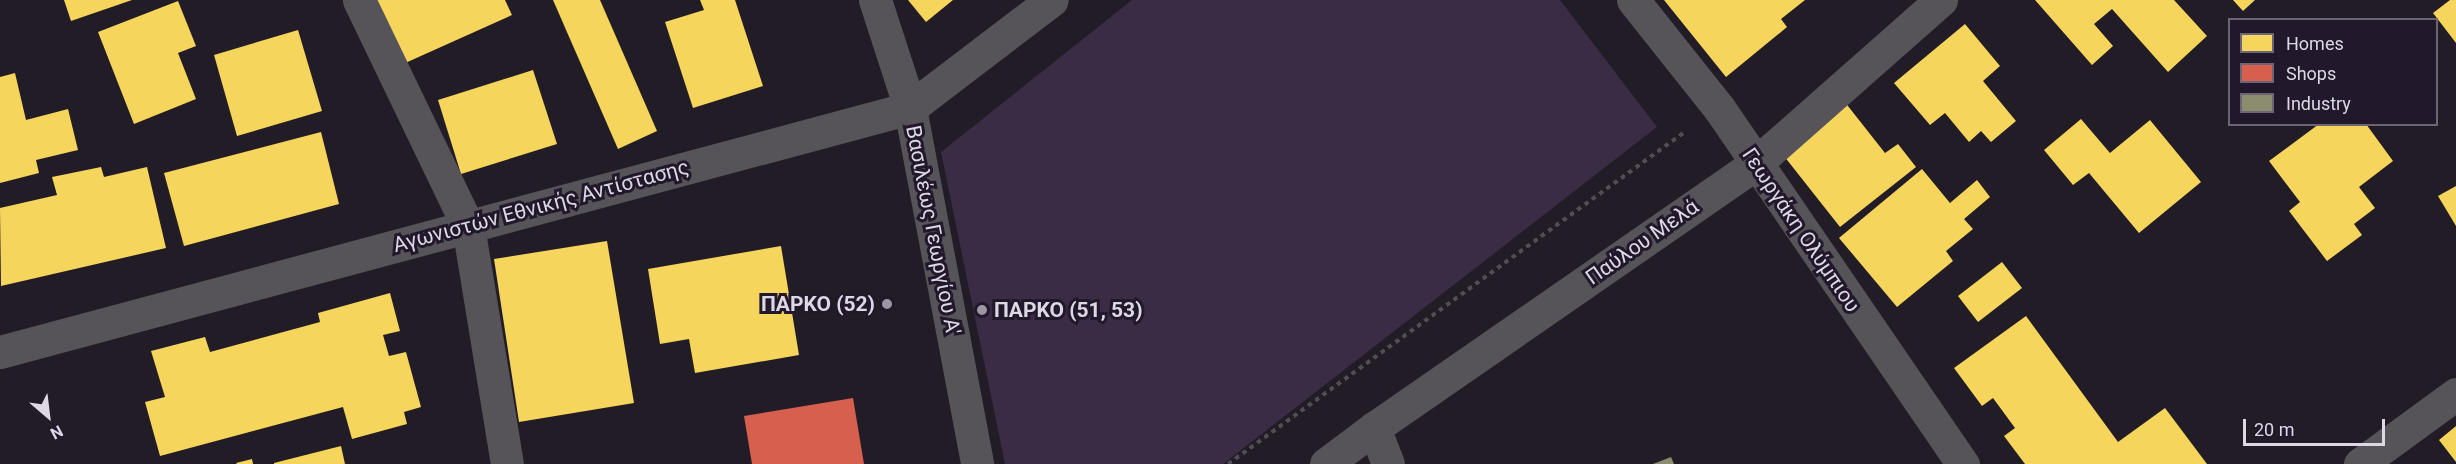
<!DOCTYPE html>
<meta charset="utf-8">
<style>
body{margin:0}
#map{position:relative;width:2456px;height:464px;overflow:hidden;background:#221c27;font-family:Roboto,sans-serif}
div>[style]{position:absolute}
.green>*{inset:0;background:#392c44}
.homes>*{inset:0;background:#f6d55c}
.shops>*{inset:0;background:#d6604d}
.industry>*{inset:0;background:#8c8c6e}
.path>*{height:4px;margin-top:-2px;transform-origin:0;background:repeating-linear-gradient(90deg,#514d53 0 4.5px,transparent 0 9px)}
.pedestrian>*{height:33px;margin:-16.5px;padding:0 16.5px;transform-origin:16.5px;border-radius:16.5px;background:#565359}
.minor>*{height:33px;margin:-16.5px;padding:0 16.5px;transform-origin:16.5px;border-radius:16.5px;background:#565359}
.dots>*{width:16px;height:16px;translate:-50% -50%;box-sizing:border-box;border:3px solid #22182b;border-radius:50%}
span{translate:-50% -50%;white-space:nowrap;text-align:center;line-height:1.15;-webkit-text-stroke:6px #22182b;paint-order:stroke}
.street-label{font-size:21px;color:#ded8e5}
.poi-label{font-size:21px;color:#ded8e5;font-weight:700}
.right{translate:-100% -50%;text-align:right}
.left{translate:0 -50%;text-align:left}
.legend{position:absolute;left:2228px;top:18px;width:210px;height:108px;box-sizing:border-box;background:#22182b;border:2px solid #6d6575;margin:0;padding:8px 10px;list-style:none;font-size:18px;color:#ded8e5}
.legend li{display:flex;align-items:center;gap:12px;height:30px}
.legend b{width:30px;border:2px solid #6d6575}
.north{position:absolute;left:18px;top:386px;width:60px;height:60px;-webkit-text-stroke:4px #22182b;paint-order:stroke;rotate:152deg;font-size:16px;font-weight:700;line-height:24px;text-align:center;color:#ded8e5}
.north::after{content:'';display:block;margin:auto;width:21px;height:27px;background:#ded8e5;clip-path:polygon(50% 0,100% 100%,50% 72%,0 100%)}
.scale{position:absolute;left:2243px;top:419px;width:142px;height:27px;box-sizing:border-box;border:3px solid #ded8e5;border-top:0;padding-left:8px;font-size:18px;line-height:21px;white-space:nowrap;color:#ded8e5;-webkit-text-stroke:4px #22182b;paint-order:stroke}
</style>
<div id="map">
<div class="green">
<i style="clip-path:polygon(1132px 0,1560px 0,1657px 127px,1223px 464px,1005px 464px,941px 152px)"></i>
</div>
<div class="homes">
<i style="clip-path:polygon(64px 0,132px 0,71px 21px)"></i>
<i style="clip-path:polygon(374px 0,505px 0,512px 15px,403px 64px)"></i>
<i style="clip-path:polygon(553px 0,600px 0,657px 131px,618px 149px)"></i>
<i style="clip-path:polygon(700px 0,735px 0,763px 86px,693px 108px,665px 22px,704px 10px)"></i>
<i style="clip-path:polygon(908px 0,953px 0,926px 22px)"></i>
<i style="clip-path:polygon(1664px 0,1805px 0,1781px 19px,1787px 27px,1726px 77px)"></i>
<i style="clip-path:polygon(2035px 0,2174px 0,2207px 36px,2168px 72px,2112px 9px,2094px 24px,2113px 46px,2092px 65px)"></i>
<i style="clip-path:polygon(2233px 0,2255px 0,2243px 11px)"></i>
<i style="clip-path:polygon(2450px 0,2456px 0,2456px 43px,2433px 13px)"></i>
<i style="clip-path:polygon(178px 1px,196px 46px,178px 53px,196px 99px,134px 124px,98px 32px)"></i>
<i style="clip-path:polygon(1965px 24px,2000px 66px,1983px 81px,2016px 121px,1991px 142px,1981px 131px,1969px 142px,1945px 113px,1930px 125px,1894px 83px)"></i>
<i style="clip-path:polygon(298px 30px,322px 111px,237px 136px,214px 55px)"></i>
<i style="clip-path:polygon(533px 70px,557px 144px,461px 174px,438px 100px)"></i>
<i style="clip-path:polygon(15px 73px,26px 120px,68px 109px,78px 150px,36px 160px,39px 173px,0 183px,0 77px)"></i>
<i style="clip-path:polygon(1844px 101px,1885px 153px,1898px 144px,1916px 167px,1840px 227px,1780px 151px)"></i>
<i style="clip-path:polygon(2081px 119px,2110px 153px,2150px 120px,2201px 182px,2139px 233px,2089px 173px,2073px 185px,2044px 150px)"></i>
<i style="clip-path:polygon(2319px 124px,2366px 124px,2393px 161px,2359px 187px,2375px 208px,2354px 224px,2362px 235px,2327px 261px,2289px 211px,2300px 202px,2269px 161px)"></i>
<i style="clip-path:polygon(321px 132px,339px 204px,184px 246px,164px 173px)"></i>
<i style="clip-path:polygon(101px 167px,104px 177px,147px 167px,166px 248px,1px 286px,0 208px,57px 195px,52px 177px)"></i>
<i style="clip-path:polygon(1922px 169px,1950px 203px,1977px 180px,1990px 197px,1964px 219px,1973px 229px,1946px 251px,1953px 261px,1897px 307px,1839px 238px)"></i>
<i style="clip-path:polygon(2456px 186px,2456px 226px,2438px 196px)"></i>
<i style="clip-path:polygon(607px 241px,634px 403px,519px 422px,494px 259px)"></i>
<i style="clip-path:polygon(781px 246px,799px 355px,695px 373px,689px 339px,660px 344px,648px 269px)"></i>
<i style="clip-path:polygon(2002px 262px,2022px 288px,1978px 322px,1958px 296px)"></i>
<i style="clip-path:polygon(390px 293px,400px 331px,383px 335px,389px 356px,406px 352px,421px 407px,404px 412px,407px 424px,352px 439px,343px 407px,160px 456px,145px 402px,165px 397px,151px 351px,205px 337px,210px 352px,320px 322px,318px 313px)"></i>
<i style="clip-path:polygon(2026px 316px,2118px 442px,2165px 408px,2207px 464px,2025px 464px,2004px 436px,2015px 428px,1993px 398px,1982px 406px,1954px 368px)"></i>
<i style="clip-path:polygon(2456px 426px,2456px 462px,2439px 440px)"></i>
<i style="clip-path:polygon(341px 446px,345px 464px,274px 464px,274px 463px)"></i>
<i style="clip-path:polygon(252px 459px,253px 464px,237px 464px,236px 463px)"></i>
</div>
<div class="shops">
<i style="clip-path:polygon(853px 398px,864px 464px,752px 464px,744px 416px)"></i>
</div>
<div class="industry">
<i style="clip-path:polygon(1671px 457px,1674px 464px,1653px 464px)"></i>
</div>
<div class="path">
<i style="left:1228px;top:464px;width:566px;rotate:-36.02deg"></i>
</div>
<div class="pedestrian">
<i style="left:1326px;top:464px;width:60px;rotate:-36.9deg"></i>
</div>
<div class="minor">
<i style="left:359px;top:0;width:251px;rotate:64.3deg"></i>
<i style="left:468px;top:226px;width:241px;rotate:80.7deg"></i>
<i style="left:875px;top:0;width:114px;rotate:72deg"></i>
<i style="left:910px;top:108px;width:362px;rotate:79.3deg"></i>
<i style="left:1633px;top:0;width:138px;rotate:51.5deg"></i>
<i style="left:1719px;top:108px;width:432px;rotate:55.6deg"></i>
<i style="left:0;top:352px;width:942px;rotate:-15.01deg"></i>
<i style="left:910px;top:108px;width:178px;rotate:-37.3deg"></i>
<i style="left:1388px;top:464px;width:39px;rotate:-111deg"></i>
<i style="left:1374px;top:428px;width:464px;rotate:-34.7deg"></i>
<i style="left:1755px;top:164px;width:248px;rotate:-41.4deg"></i>
<i style="left:2360px;top:464px;width:119px;rotate:-36.1deg"></i>
</div>
<div class="dots">
<i style="left:887px;top:304px;background:#9c96a2"></i>
<i style="left:982px;top:310px;background:#9c96a2"></i>
</div>
<div class="street-label">
<span style="left:541px;top:206px;rotate:-15deg">Αγωνιστών Εθνικής Αντίστασης</span>
<span style="left:933px;top:230px;rotate:79deg">Βασιλέως Γεωργίου Α'</span>
<span style="left:1801px;top:230px;rotate:56deg">Γεωργάκη Ολύμπιου</span>
<span style="left:1642px;top:242px;rotate:-35deg">Παύλου Μελά</span>
</div>
<div class="poi-label">
<span class="right" style="left:875px;top:304px">ΠΑΡΚΟ (52)</span>
<span class="left" style="left:994px;top:310px">ΠΑΡΚΟ (51, 53)</span>
</div>
<ul class="legend">
<li><b style="height:16px;background:#f6d55c"></b>Homes</li>
<li><b style="height:16px;background:#d6604d"></b>Shops</li>
<li><b style="height:16px;background:#8c8c6e"></b>Industry</li>
</ul>
<div class="north">N</div>
<div class="scale">20 m</div>
</div>
